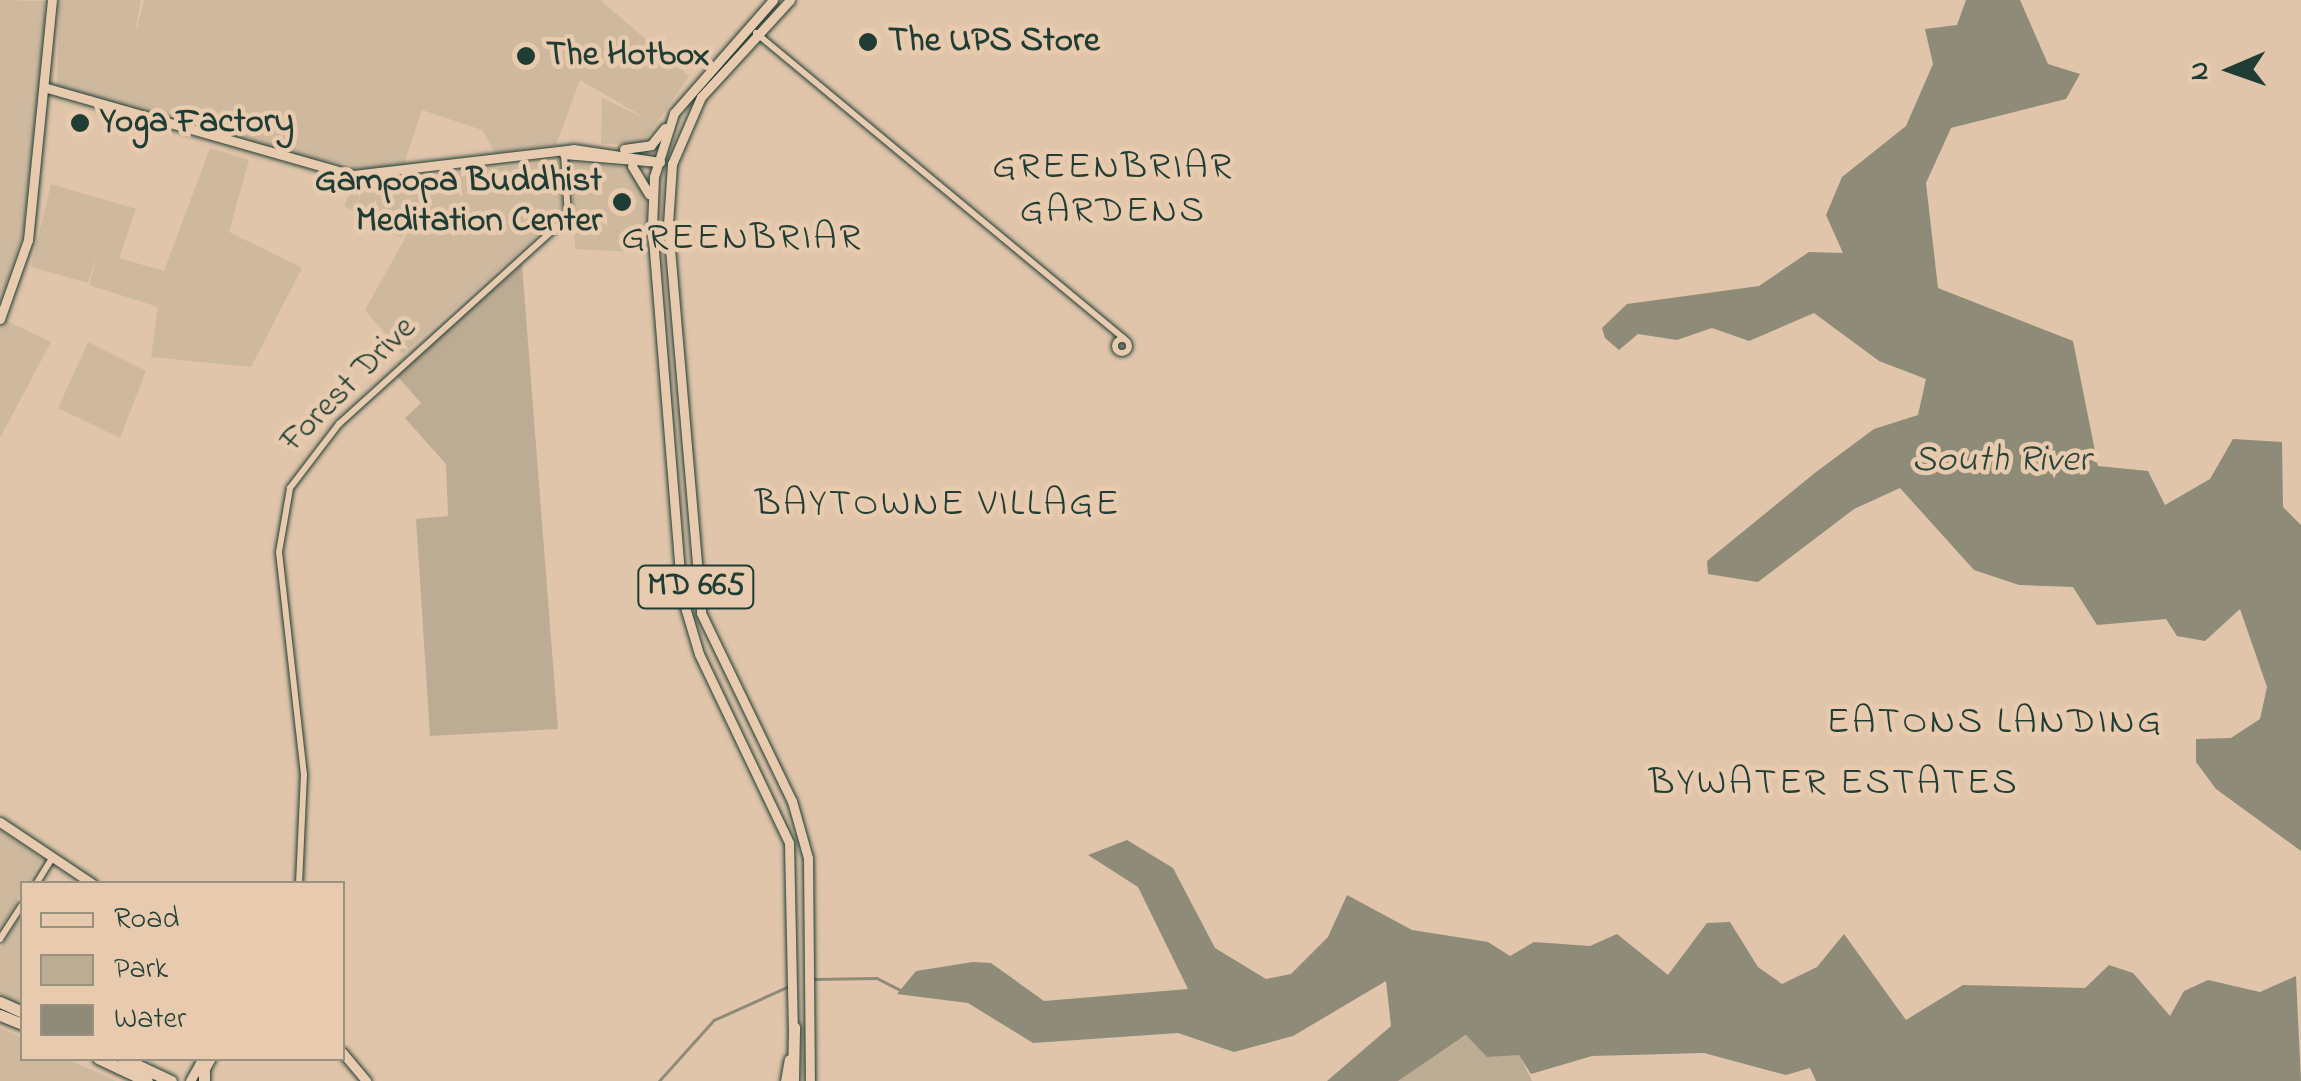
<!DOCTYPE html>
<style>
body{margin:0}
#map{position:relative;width:2301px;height:1081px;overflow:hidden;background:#e0c5aa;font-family:"Indie Flower",sans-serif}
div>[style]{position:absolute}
.built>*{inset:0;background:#ceb99f}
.green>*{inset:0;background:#bdac94}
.water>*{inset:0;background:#8e8b78}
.stream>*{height:2.5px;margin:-1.25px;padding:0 1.25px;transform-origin:1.25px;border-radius:1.25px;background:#8e8b78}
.roads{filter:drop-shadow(0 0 2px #1f3d34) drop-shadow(0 0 2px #1f3d34)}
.minor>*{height:6px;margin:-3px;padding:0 3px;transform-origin:3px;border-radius:3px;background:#e8cbaf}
.minor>.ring{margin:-3px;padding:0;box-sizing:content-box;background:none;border:6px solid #e8cbaf;border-radius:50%}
.major>*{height:9px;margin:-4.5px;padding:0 4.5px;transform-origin:4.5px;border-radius:4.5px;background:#e8cbaf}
.highway>*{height:11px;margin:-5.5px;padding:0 5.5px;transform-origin:5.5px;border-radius:5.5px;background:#e8cbaf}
.dots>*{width:28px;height:28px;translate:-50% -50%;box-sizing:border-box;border:5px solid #e8cbaf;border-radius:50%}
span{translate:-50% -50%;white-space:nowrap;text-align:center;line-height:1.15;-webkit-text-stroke:9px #e8cbaf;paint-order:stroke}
.shield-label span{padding:2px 8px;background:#e8cbaf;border:2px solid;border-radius:8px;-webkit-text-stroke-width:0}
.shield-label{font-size:32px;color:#1f3d34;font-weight:700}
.poi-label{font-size:35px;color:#1f3d34;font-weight:700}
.left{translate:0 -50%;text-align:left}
.right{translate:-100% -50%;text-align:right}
.street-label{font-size:35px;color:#1f3d34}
.neighbourhood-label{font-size:38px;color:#1f3d34;letter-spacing:2.5px}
.water-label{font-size:38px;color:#2a453b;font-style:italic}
.legend{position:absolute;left:20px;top:881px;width:325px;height:180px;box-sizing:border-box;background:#e8cbaf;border:2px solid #98927e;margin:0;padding:12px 18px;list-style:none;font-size:30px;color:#1f3d34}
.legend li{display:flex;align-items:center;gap:20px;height:50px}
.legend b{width:50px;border:2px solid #98927e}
.north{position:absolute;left:2181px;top:20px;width:100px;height:100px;-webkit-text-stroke:8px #e8cbaf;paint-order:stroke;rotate:268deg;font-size:28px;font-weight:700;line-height:40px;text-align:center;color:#1f3d34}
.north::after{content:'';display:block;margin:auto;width:35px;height:45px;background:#1f3d34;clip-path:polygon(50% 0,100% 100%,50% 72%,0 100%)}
</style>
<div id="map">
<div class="built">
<i style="clip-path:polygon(0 0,45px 1px,45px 40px,23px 233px,0 302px)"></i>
<i style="clip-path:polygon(59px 0,141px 0,134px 38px,144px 0,600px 0,689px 76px,643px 143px,601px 144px,602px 98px,647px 119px,580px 80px,556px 145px,495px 153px,482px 130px,422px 110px,406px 158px,411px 186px,412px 178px,558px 161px,563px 212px,403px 354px,365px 310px,413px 224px,401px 238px,344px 206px,356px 180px,350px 164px,279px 155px,57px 86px)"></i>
<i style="clip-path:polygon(210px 148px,249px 160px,229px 232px,302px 268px,251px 367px,151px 357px,158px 307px,89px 285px,98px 252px,88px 283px,31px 267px,51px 184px,136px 209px,119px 258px,164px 271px)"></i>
<i style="clip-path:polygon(572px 163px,628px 167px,645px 181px,649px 253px,575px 249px)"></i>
<i style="clip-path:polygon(3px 319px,51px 342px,0 438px,0 326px)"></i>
<i style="clip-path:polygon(88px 342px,146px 371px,120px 438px,58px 408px)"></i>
<i style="clip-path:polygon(0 830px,42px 859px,0 928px)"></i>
<i style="clip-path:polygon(22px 914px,22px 1008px,0 997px,0 949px)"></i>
<i style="clip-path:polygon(0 1028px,22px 1038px,22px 1058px,67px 1059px,116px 1081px,0 1081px)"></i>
</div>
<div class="green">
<i style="clip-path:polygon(522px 264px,558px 729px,430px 736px,416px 519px,448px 516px,446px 464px,405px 418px,421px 403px,397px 376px)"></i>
<i style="clip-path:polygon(1467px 1035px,1487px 1057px,1519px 1054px,1532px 1081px,1398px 1081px)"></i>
</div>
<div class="water">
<i style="clip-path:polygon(1966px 0,2020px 0,2048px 64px,2080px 74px,2066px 99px,1951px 128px,1926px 183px,1938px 288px,2073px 341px,2098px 466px,2148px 471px,2165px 505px,2210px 479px,2233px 439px,2282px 442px,2283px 507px,2301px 525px,2301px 851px,2216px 789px,2196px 762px,2196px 739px,2231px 738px,2260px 719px,2267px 687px,2240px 609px,2205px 641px,2177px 636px,2166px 619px,2097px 625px,2073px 587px,2019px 585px,1974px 570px,1900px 488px,1854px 509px,1758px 582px,1708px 574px,1707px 561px,1816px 472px,1874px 429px,1918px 415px,1926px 379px,1879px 361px,1814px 313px,1749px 341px,1712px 328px,1677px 340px,1638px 334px,1619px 350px,1605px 338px,1602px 328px,1627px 304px,1759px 286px,1809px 252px,1843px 253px,1826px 215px,1842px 177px,1906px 126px,1933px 64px,1925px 29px,1957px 25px)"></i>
<i style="clip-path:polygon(1127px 840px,1173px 868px,1215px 948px,1266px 979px,1291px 974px,1328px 937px,1347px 895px,1412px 930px,1488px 942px,1510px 956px,1534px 942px,1590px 946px,1617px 934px,1668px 975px,1707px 923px,1730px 922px,1758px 967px,1782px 984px,1817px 967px,1844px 934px,1906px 1020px,1963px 985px,2085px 988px,2109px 965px,2133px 973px,2170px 1016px,2184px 991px,2208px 980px,2260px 992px,2296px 976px,2301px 1081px,1816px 1081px,1810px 1068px,1786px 1075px,1704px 1053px,1592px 1056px,1531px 1074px,1519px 1055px,1487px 1057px,1466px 1035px,1398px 1081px,1327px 1081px,1391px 1026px,1386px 981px,1293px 1036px,1234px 1052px,1178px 1033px,1033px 1043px,968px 1003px,897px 994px,916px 971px,973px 962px,991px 963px,1044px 1001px,1188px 989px,1138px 887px,1088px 855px)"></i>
</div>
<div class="stream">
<i style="left:814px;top:979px;width:63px;rotate:-0.9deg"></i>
<i style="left:877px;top:978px;width:25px;rotate:27deg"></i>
<i style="left:659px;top:1081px;width:82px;rotate:-48deg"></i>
<i style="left:714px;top:1020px;width:80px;rotate:-24.3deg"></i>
</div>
<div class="roads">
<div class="minor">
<i style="left:756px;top:33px;width:479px;rotate:39.7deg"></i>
<i class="ring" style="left:1115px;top:339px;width:8px;height:8px"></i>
<i style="left:36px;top:884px;width:32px;rotate:-58deg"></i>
<i style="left:299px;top:884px;width:109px;rotate:-87.4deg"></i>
<i style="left:304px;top:775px;width:224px;rotate:-96.4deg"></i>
<i style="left:279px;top:552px;width:65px;rotate:-80.2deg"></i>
<i style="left:290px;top:488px;width:81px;rotate:-52.6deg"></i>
<i style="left:339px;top:424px;width:309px;rotate:-42.2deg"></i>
<i style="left:568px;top:216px;width:62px;rotate:-93.7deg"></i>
<i style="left:0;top:939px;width:40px;rotate:-57.1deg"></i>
</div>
<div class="major">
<i style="left:773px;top:0;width:150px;rotate:131.2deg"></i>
<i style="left:674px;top:113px;width:67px;rotate:107.4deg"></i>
<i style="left:654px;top:177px;width:49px;rotate:92.3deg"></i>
<i style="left:652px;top:226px;width:372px;rotate:85.4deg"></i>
<i style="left:682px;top:597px;width:59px;rotate:73.4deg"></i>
<i style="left:699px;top:654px;width:209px;rotate:64.5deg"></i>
<i style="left:789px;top:843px;width:186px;rotate:88.8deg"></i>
<i style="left:790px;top:0;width:132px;rotate:132.5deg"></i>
<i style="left:701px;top:97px;width:73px;rotate:113.4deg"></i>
<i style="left:672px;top:164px;width:61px;rotate:93.8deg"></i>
<i style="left:668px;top:225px;width:389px;rotate:85.1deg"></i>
<i style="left:701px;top:613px;width:209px;rotate:64.2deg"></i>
<i style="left:792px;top:801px;width:59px;rotate:74.3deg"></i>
<i style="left:808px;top:858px;width:223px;rotate:89.5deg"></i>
<i style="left:47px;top:88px;width:318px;rotate:15.9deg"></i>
<i style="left:353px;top:175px;width:222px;rotate:-6.7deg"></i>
<i style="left:573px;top:149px;width:88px;rotate:8.5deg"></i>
<i style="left:624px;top:149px;width:27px;rotate:-8deg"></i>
<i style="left:651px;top:145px;width:22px;rotate:-51deg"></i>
<i style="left:564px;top:154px;width:95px;rotate:4.8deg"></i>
<i style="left:632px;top:166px;width:33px;rotate:59deg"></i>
<i style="left:0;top:319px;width:84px;rotate:-70.5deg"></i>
<i style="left:28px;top:240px;width:241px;rotate:-84.3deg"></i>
<i style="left:0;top:822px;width:112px;rotate:33.7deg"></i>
<i style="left:342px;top:1052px;width:38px;rotate:50deg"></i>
<i style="left:202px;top:1074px;width:18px;rotate:-61deg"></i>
<i style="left:190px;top:1081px;width:26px;rotate:-61deg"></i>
<i style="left:785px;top:1081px;width:22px;rotate:-80deg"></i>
</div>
<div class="highway">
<i style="left:0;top:1002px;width:24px;rotate:24deg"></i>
<i style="left:0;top:1015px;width:24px;rotate:22deg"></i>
<i style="left:98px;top:1058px;width:54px;rotate:25.1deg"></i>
<i style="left:122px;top:1058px;width:54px;rotate:25.1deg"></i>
<i style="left:204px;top:1081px;width:9px;rotate:-90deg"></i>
<i style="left:793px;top:1081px;width:54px;rotate:-88.9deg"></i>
</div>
</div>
<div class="dots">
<i style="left:868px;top:42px;background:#1f3d34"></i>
<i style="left:526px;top:56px;background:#1f3d34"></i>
<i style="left:80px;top:123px;background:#1f3d34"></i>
<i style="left:622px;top:202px;background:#1f3d34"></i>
</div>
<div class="shield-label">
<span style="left:696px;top:587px">MD 665</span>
</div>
<div class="poi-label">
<span class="left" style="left:888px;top:42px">The UPS Store</span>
<span class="left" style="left:546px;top:56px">The Hotbox</span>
<span class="left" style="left:100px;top:123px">Yoga Factory</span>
<span class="right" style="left:602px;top:202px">Gampopa Buddhist<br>Meditation Center</span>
</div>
<div class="street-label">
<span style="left:349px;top:385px;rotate:-45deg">Forest Drive</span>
</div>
<div class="neighbourhood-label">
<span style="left:1113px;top:191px">GREENBRIAR<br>GARDENS</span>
<span style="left:742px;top:240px">GREENBRIAR</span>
<span style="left:938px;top:506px">BAYTOWNE VILLAGE</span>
<span style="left:1995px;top:724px">EATONS LANDING</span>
<span style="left:1834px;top:785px">BYWATER ESTATES</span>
</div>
<div class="water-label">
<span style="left:2001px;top:462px">South River</span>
</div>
<ul class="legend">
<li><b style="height:12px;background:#e8cbaf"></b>Road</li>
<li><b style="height:28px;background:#bdac94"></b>Park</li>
<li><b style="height:28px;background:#8e8b78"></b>Water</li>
</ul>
<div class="north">N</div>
</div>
